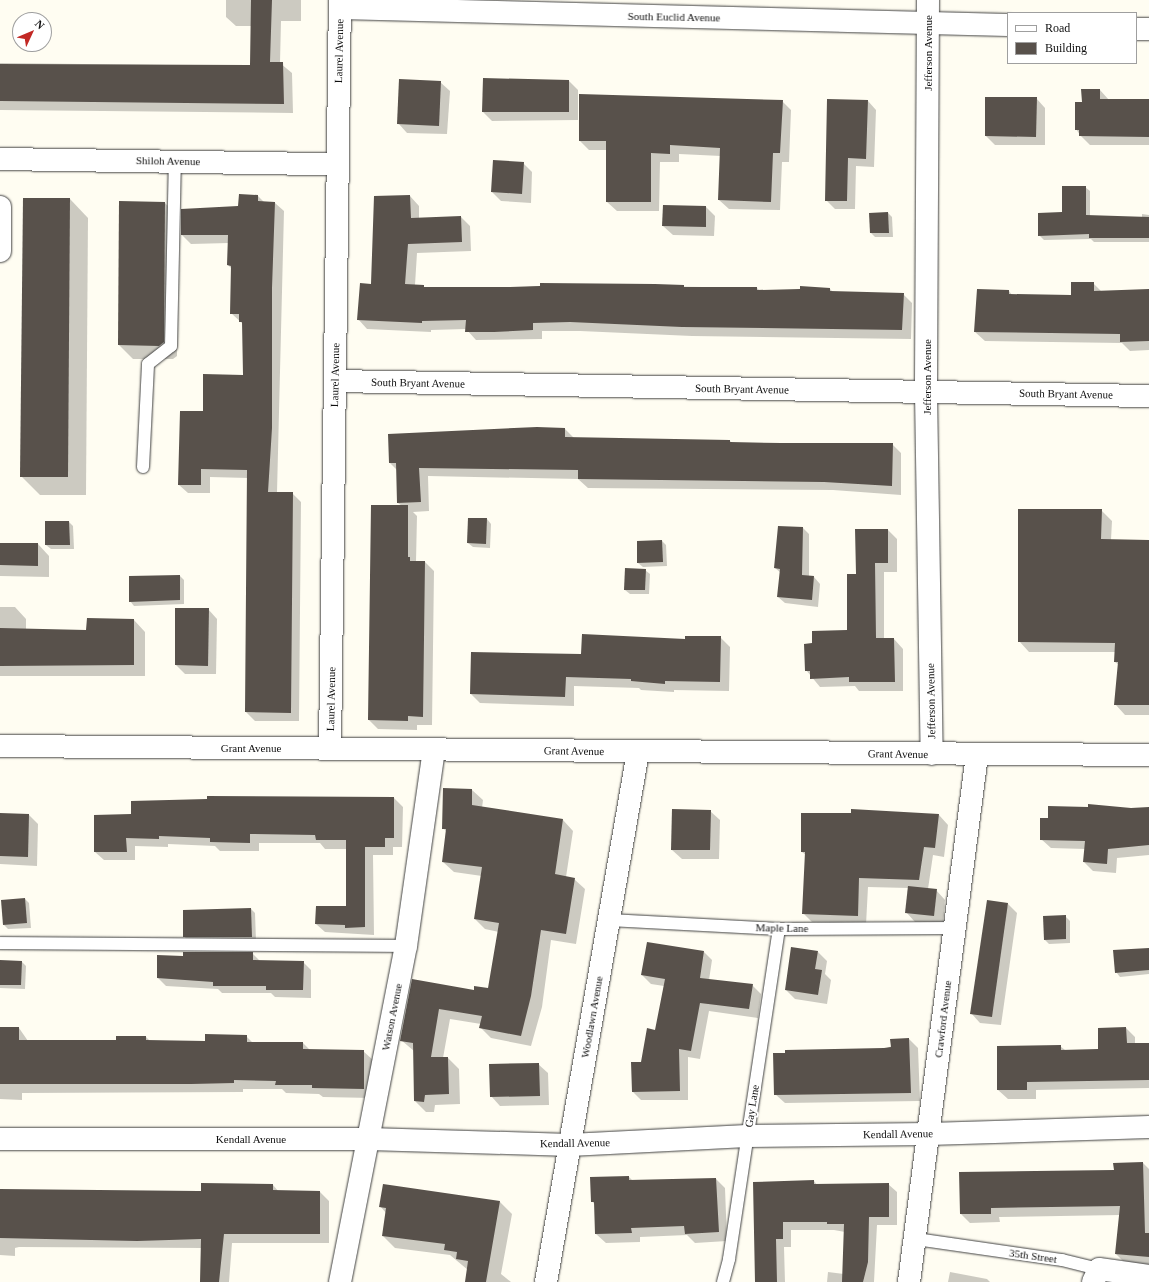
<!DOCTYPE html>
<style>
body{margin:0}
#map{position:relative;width:1149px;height:1282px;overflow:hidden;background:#fffdf2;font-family:Georgia,serif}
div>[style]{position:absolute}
.shadow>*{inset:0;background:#0003}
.building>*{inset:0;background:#58514b}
.roads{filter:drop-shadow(0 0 1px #424242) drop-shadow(0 0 1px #424242)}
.service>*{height:12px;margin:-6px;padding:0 6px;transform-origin:6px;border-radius:6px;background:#fff}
.minor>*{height:22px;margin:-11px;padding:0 11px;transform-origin:11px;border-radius:11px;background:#fff}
span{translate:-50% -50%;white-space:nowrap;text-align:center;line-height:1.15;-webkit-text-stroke:4px #fff;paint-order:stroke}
.street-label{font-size:11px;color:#0f0f0f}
.legend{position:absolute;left:1007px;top:12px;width:130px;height:52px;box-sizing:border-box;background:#fff;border:1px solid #9f9f9f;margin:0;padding:5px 7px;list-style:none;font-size:12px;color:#0f0f0f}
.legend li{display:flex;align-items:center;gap:8px;height:20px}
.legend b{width:20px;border:1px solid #9f9f9f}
.north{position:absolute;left:12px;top:12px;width:40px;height:40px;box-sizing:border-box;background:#fff;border:1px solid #9f9f9f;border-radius:50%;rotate:46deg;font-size:11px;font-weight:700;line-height:16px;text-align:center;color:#0f0f0f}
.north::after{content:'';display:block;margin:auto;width:14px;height:18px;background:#c22824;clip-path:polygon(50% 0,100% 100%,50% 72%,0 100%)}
</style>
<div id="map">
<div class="shadow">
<i style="clip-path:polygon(226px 0,301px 0,301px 21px,281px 21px,280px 63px,292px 73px,293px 113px,0 110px,0 63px,251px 66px,252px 26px,236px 26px,226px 17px)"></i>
<i style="clip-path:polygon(569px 81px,578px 90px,578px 120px,492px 121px,483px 112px)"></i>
<i style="clip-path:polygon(440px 82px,450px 91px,447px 134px,407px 133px,398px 123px)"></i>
<i style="clip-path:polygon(1100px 90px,1109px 100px,1149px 100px,1149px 145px,1090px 145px,1080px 135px,1076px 129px,1083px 103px)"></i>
<i style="clip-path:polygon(1036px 98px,1045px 108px,1045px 145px,995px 145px,986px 136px)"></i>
<i style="clip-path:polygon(782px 101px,791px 110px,789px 162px,782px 162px,780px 210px,729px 209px,719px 200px,721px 156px,679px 154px,679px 162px,660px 162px,659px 211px,617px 211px,607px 202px,607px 150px,589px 150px,580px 141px)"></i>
<i style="clip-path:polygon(868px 101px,876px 110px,874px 167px,856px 166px,855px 209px,835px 209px,826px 200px)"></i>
<i style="clip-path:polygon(523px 163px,532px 172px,531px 203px,501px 201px,492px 192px)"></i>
<i style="clip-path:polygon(1085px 187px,1090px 191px,1090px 216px,1142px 218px,1142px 214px,1149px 215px,1149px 242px,1094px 242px,1091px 239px,1044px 240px,1039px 235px,1063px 213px)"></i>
<i style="clip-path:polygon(258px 196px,264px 202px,275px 203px,284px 211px,277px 493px,292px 493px,301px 502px,299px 721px,255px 721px,246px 712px,248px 478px,210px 477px,210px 493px,188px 493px,179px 485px,204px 412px,244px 376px,244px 325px,231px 313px,232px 269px,228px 265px,229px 243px,191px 244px,182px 235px)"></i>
<i style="clip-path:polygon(410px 196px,419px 206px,419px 219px,461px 217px,470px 226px,471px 251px,417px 253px,415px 285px,426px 288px,510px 288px,541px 286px,541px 284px,757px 288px,760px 291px,830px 289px,833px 292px,903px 294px,912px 303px,911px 339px,692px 336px,580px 331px,542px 331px,542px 339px,476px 340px,466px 329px,431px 330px,431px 332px,367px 329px,358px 319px)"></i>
<i style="clip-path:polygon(70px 199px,88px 218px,86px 495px,40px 495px,21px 476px)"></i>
<i style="clip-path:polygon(165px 203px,178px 217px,177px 356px,173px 359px,133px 359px,119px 345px)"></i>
<i style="clip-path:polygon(706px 207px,715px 216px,714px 236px,673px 235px,663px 226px)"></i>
<i style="clip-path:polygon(870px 213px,888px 213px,892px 217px,893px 237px,875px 237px,871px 233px)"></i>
<i style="clip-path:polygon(1093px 283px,1102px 292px,1149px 290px,1149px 350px,1130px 351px,1122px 343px,985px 341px,975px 332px,1009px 291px,1012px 295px,1072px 296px)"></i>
<i style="clip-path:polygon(565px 429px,574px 438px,730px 441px,732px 443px,892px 444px,901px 453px,901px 495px,833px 490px,588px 488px,578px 479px,428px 476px,429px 511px,413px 512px,417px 516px,416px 562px,425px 562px,434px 571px,432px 725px,417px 725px,417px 730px,378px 729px,369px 720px,372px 506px,402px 506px,398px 503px,397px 470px,390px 463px)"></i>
<i style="clip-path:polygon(1101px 510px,1112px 521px,1111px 540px,1149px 541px,1149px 715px,1125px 715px,1115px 704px,1119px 665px,1115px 662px,1116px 652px,1029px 652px,1019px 641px)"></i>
<i style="clip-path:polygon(487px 519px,491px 524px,490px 548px,473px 547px,468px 543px)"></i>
<i style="clip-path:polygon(46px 522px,69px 522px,73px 526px,74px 549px,51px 549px,46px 545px)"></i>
<i style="clip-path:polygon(803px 528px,809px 534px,809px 577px,814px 577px,820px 584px,818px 607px,785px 603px,778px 597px,781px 573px,775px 568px)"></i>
<i style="clip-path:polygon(888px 530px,897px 539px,897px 572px,884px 572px,884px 639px,894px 639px,903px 649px,903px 691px,859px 691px,855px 686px,820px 687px,806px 670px,813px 644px,848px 631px)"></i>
<i style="clip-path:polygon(662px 541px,666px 545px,667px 566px,643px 567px,638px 563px)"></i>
<i style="clip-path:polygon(0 544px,38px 544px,49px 556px,49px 577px,0 576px)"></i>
<i style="clip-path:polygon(645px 570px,650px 574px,649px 594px,630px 594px,625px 590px)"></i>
<i style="clip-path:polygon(180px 576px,184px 580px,184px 604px,134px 606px,130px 601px)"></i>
<i style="clip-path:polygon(0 607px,15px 607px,26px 619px,26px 630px,87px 631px,134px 620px,145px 632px,145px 676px,0 676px)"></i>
<i style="clip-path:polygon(208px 609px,217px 619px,216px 674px,185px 674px,176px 665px)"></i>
<i style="clip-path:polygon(720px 637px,730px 647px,729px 691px,674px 690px,674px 692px,641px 690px,639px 688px,574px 686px,574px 706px,480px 703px,471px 694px,582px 655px)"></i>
<i style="clip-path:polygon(443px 789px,472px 790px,483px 800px,482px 808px,563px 820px,573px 831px,566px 877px,574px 879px,585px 889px,576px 944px,551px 940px,542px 1007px,531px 1046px,491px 1038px,481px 1028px,481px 1024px,450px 1019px,443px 1058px,448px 1058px,459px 1069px,460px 1104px,435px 1105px,434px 1112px,426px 1112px,415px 1101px,414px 1051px,401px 1040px,413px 980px,474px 991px,489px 990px,499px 932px,485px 929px,475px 919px,482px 876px,454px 872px,443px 862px,447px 832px,443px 828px)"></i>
<i style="clip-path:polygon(394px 798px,403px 807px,402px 847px,393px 847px,393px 855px,373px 855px,374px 935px,325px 932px,316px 924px,347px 907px,347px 849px,325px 849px,320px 843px,259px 843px,259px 851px,220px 851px,215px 846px,168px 844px,168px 847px,135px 846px,135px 860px,104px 860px,95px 852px,132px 815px)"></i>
<i style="clip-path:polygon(1149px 808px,1149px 855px,1117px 858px,1116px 873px,1093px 871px,1084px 862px,1085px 849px,1051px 848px,1041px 839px,1131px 809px)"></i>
<i style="clip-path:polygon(852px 810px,939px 815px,948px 825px,944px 857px,933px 855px,928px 889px,936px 890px,945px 900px,943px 924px,915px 922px,906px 912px,908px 888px,868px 887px,866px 925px,812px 922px,803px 913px,806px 855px,802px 852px,852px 814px)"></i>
<i style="clip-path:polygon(710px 811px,720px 820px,719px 859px,682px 859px,672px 850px)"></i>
<i style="clip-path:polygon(0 815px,29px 815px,38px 824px,37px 866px,0 864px)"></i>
<i style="clip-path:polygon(25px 899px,29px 903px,31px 928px,8px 929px,4px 925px)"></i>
<i style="clip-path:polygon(1008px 904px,1017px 913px,1001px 1025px,980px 1023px,971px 1013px)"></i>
<i style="clip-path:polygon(251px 909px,255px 913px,256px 941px,188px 941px,184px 936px)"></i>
<i style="clip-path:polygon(1065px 916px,1070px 921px,1070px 943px,1049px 944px,1045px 940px)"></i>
<i style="clip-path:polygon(1149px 949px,1149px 974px,1120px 977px,1116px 972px)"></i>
<i style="clip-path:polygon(704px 952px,712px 960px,709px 980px,752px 985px,761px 994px,758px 1018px,709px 1011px,700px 1059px,688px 1057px,688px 1100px,641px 1100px,633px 1092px,656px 1031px,664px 986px,651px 984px,642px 975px)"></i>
<i style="clip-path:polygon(818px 952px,827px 961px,825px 974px,831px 980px,827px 1004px,795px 999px,786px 990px)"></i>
<i style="clip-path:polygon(252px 953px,260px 961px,303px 962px,311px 970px,311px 998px,275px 997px,271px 993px,222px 993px,218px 989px,166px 986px,158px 978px,184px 957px)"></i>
<i style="clip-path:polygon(0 961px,22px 962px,26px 966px,25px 989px,0 988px)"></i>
<i style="clip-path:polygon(0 1028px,19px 1028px,28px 1041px,117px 1041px,146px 1037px,150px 1041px,206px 1042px,246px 1036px,253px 1043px,303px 1043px,310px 1050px,363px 1051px,373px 1060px,372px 1098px,323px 1097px,319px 1094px,286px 1093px,282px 1089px,243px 1089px,243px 1092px,22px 1093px,22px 1100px,0 1099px)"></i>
<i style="clip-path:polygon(1126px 1028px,1135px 1037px,1135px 1044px,1149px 1044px,1149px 1088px,1036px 1090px,1036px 1099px,1008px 1099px,998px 1090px,1060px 1046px,1065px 1050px,1099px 1050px)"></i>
<i style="clip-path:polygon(909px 1039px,918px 1048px,920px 1101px,785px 1103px,775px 1094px)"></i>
<i style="clip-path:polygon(538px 1064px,548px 1073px,549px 1105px,500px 1106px,491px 1096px)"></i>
<i style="clip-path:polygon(1143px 1163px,1149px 1169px,1149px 1265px,1125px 1263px,1116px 1254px,1120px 1215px,999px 1217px,1000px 1222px,970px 1223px,961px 1214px,1115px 1171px,1114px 1164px)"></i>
<i style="clip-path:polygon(629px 1177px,633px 1181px,716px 1179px,725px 1188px,727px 1241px,695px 1243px,687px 1235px,640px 1237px,640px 1242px,606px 1243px,596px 1234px,595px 1205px,592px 1201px)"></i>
<i style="clip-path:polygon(814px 1181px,817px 1185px,888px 1184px,897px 1192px,897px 1225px,877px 1225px,874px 1282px,827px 1282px,828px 1272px,844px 1274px,845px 1232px,834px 1230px,791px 1230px,791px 1247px,784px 1247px,785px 1282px,756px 1282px,754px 1183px)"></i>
<i style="clip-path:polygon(273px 1185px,279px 1192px,320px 1192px,329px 1201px,329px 1243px,232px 1243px,229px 1282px,201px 1282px,202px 1248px,19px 1247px,15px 1248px,15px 1256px,0 1255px,0 1190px,198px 1192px)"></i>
<i style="clip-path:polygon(384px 1185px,500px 1202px,512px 1214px,501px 1274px,511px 1282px,466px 1282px,468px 1270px,450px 1255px,395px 1248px,383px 1236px,386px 1213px,380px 1206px)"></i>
<i style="clip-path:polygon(950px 1272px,987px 1279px,990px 1282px,948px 1282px)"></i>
</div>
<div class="building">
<i style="clip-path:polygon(251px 0,272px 0,270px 62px,283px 62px,284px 104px,0 101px,0 64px,250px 65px)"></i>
<i style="clip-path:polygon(483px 78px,569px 80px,569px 112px,482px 112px)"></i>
<i style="clip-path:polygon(399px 79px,441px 81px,439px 126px,397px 124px)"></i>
<i style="clip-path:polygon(1081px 89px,1100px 89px,1100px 99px,1149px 99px,1149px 137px,1079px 136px,1079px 130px,1075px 130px,1075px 102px,1082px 102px)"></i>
<i style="clip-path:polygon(579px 94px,783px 100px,780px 153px,773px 153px,771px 202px,718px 200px,720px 148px,670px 145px,670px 154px,651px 153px,651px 202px,606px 202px,606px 141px,579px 141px)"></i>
<i style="clip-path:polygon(985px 97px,1037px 97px,1036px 137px,985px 136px)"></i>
<i style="clip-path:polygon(827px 99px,868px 100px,866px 159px,848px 158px,847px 201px,825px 201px)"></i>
<i style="clip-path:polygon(493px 160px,524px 162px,522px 194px,491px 192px)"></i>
<i style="clip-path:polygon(1062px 186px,1086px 186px,1086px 215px,1149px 217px,1149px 238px,1089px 238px,1089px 234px,1038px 236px,1038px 213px,1062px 212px)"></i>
<i style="clip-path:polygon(239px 194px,258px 195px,258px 201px,275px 202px,272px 288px,272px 428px,268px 492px,293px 492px,291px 713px,245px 712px,247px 470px,201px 469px,201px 485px,178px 485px,180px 411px,203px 411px,203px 374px,243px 375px,242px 322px,239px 322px,239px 314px,230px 314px,231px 266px,227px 265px,228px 235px,181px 235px,181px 209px,238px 206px)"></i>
<i style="clip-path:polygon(410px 195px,411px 218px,461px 216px,462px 242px,408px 244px,405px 284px,424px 285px,424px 287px,510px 287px,540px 286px,540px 283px,655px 284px,684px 285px,684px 287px,757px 287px,757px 290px,800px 289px,800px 286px,830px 288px,830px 291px,904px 293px,902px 330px,682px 327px,570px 322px,533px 323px,533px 330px,494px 332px,465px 332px,466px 320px,422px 321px,422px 323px,357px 320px,360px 283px,371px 284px,374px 196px)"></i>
<i style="clip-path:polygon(23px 198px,70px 198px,68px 477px,20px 477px)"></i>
<i style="clip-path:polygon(119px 201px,165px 202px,164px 342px,159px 346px,118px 345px)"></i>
<i style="clip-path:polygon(663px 205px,706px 206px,706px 227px,662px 226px)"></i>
<i style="clip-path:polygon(888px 212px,889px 233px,870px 233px,869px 213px)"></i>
<i style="clip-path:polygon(1071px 282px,1094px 282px,1094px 291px,1149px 289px,1149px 341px,1120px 342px,1120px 334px,974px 332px,977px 289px,1009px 290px,1009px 294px,1071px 295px)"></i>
<i style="clip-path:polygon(537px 427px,565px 428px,565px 437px,730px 440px,730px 442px,781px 443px,893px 443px,892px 486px,824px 482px,578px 479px,578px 470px,419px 468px,421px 502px,397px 503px,396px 463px,389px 463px,388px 434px)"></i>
<i style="clip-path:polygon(371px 505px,408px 505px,408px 557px,410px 557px,410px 561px,425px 561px,423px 717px,408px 716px,408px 721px,368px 720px)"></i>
<i style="clip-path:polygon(1018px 509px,1102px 509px,1101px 539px,1149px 540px,1149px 705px,1114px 705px,1118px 662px,1114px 662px,1115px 643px,1018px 642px)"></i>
<i style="clip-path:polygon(468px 518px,487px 518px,486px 544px,467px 543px)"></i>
<i style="clip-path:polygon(45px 521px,69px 521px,70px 545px,45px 545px)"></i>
<i style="clip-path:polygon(778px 526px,803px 527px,802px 575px,814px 576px,812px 600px,777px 597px,780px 569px,774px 568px)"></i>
<i style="clip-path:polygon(855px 529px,888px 529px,888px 563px,875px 563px,876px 638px,894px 638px,895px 682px,849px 682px,849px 677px,810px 679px,810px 671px,805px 671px,804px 644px,812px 643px,812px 631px,847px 630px,847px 574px,856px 574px)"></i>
<i style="clip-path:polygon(662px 540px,663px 562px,637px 563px,637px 541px)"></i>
<i style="clip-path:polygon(0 543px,38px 543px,38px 566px,0 565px)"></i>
<i style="clip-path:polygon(625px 568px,646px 569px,645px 590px,624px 590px)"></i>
<i style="clip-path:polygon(180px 575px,180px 600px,129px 602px,129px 576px)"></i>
<i style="clip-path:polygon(175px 608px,209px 608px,208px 666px,175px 665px)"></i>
<i style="clip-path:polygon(87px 618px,134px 619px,134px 665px,0 666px,0 628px,86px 630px)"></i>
<i style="clip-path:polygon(582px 634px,685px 639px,685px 636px,721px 636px,720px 682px,665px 681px,665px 684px,631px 681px,631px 679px,566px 677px,565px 697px,470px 694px,471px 652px,581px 654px)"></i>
<i style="clip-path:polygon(443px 788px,472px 789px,472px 805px,563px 819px,555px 874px,575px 878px,566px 934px,541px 930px,531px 996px,521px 1036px,479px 1028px,482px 1016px,439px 1009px,431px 1057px,448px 1057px,449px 1094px,425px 1095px,424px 1102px,414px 1101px,413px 1043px,400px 1041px,412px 979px,474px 990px,474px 986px,488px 988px,499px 923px,474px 919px,482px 867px,442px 862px,446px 829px,442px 829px)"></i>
<i style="clip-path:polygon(207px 796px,394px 797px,394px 838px,385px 838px,385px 847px,365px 847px,365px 927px,345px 928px,345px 925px,315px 924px,316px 906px,346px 906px,346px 840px,316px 840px,315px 835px,250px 834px,250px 843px,210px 842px,210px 838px,159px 836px,159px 839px,126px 838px,127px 852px,94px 852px,94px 815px,131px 814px,131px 801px,207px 799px)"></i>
<i style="clip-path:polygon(1088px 804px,1131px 808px,1149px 807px,1149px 845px,1108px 849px,1107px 864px,1083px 862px,1085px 841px,1040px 840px,1040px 818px,1048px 818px,1048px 806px,1088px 807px)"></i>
<i style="clip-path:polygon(672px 809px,711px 810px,710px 850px,671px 850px)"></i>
<i style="clip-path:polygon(851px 809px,939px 814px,935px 848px,924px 847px,919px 880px,859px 878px,858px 916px,802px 914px,805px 852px,801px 852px,801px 813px,851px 813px)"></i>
<i style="clip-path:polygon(0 813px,29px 814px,28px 857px,0 856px)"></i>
<i style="clip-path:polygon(908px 886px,937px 889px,934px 916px,905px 913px)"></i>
<i style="clip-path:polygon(25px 898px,27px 923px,3px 925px,1px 900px)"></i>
<i style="clip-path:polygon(987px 900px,1008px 903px,992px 1017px,970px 1014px)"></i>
<i style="clip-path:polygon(251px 908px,252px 937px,183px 937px,183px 910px)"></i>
<i style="clip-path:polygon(1066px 915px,1066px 939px,1044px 940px,1043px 916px)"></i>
<i style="clip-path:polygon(647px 942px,704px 951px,700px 978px,753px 984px,749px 1009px,700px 1003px,691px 1051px,679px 1049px,680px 1091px,632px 1092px,631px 1062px,641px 1062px,647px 1028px,655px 1030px,665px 979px,641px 975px)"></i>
<i style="clip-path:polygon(791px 947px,818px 951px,815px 969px,822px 970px,818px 995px,785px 990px)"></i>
<i style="clip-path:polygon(1149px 948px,1149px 970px,1115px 973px,1113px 950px)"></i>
<i style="clip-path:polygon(183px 952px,253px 952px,253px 960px,304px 961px,303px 990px,266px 990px,266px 986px,213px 986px,213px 982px,157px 978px,157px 955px,183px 956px)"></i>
<i style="clip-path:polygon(0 960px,22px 961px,21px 985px,0 985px)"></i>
<i style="clip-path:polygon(0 1027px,19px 1027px,19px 1040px,116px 1040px,116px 1036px,146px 1036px,146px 1040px,205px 1041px,205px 1034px,247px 1035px,247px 1042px,303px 1042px,303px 1049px,364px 1050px,364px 1089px,312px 1088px,312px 1085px,275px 1085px,276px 1081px,234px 1080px,234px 1083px,191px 1084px,0 1084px)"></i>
<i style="clip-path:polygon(1126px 1027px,1127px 1043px,1149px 1043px,1149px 1080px,1027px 1082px,1027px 1090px,997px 1090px,997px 1046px,1061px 1045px,1061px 1050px,1098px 1049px,1098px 1028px)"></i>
<i style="clip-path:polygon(909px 1038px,911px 1093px,774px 1095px,773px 1053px,785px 1053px,785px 1050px,884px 1048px,891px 1047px,890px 1039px)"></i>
<i style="clip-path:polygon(539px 1063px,540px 1096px,490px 1097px,489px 1064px)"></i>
<i style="clip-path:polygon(1143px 1162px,1145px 1233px,1149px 1233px,1149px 1257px,1115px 1254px,1120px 1206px,991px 1208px,991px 1214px,960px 1214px,959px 1172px,1114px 1170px,1113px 1163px)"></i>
<i style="clip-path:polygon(629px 1176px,629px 1180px,716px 1178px,719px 1232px,685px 1234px,684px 1226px,631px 1228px,632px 1233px,595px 1234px,594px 1202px,591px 1202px,590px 1177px)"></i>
<i style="clip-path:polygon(814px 1180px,814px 1184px,889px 1183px,889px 1217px,869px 1217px,868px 1262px,863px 1282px,842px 1282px,844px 1224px,827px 1224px,827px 1222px,783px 1222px,783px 1239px,776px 1239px,777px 1282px,755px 1282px,753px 1182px)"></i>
<i style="clip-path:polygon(201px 1183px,273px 1184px,273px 1190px,320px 1191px,320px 1234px,224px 1234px,219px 1282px,200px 1282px,201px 1239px,137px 1241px,0 1238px,0 1189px,198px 1191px,201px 1191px)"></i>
<i style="clip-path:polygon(383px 1184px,500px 1201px,486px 1282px,465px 1282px,468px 1261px,456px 1259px,457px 1252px,444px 1250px,445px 1244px,382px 1236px,386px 1208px,379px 1207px)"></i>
</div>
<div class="roads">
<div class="service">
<i style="left:143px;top:467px;width:103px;rotate:-87.2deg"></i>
<i style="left:148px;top:364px;width:29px;rotate:-38deg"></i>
<i style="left:171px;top:346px;width:185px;rotate:-88.8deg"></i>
<i style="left:609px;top:920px;width:170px;rotate:3deg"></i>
<i style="left:779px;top:929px;width:176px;rotate:-0.3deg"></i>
<i style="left:0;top:943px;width:406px;rotate:0.4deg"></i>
<i style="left:916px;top:1239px;width:148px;rotate:8.2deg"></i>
<i style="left:1062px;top:1260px;width:38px;rotate:14deg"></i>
<i style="left:723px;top:1282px;width:24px;rotate:-75deg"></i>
<i style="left:729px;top:1259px;width:334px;rotate:-81.4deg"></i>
</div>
<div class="minor">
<i style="left:928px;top:0;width:392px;rotate:90.3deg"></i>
<i style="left:926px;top:392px;width:362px;rotate:89.1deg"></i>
<i style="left:340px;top:8px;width:668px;rotate:1.46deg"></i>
<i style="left:1136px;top:29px;width:13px"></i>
<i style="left:0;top:159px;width:337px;rotate:0.9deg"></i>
<i style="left:0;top:207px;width:44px;rotate:90deg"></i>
<i style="left:335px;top:381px;width:814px;rotate:1.06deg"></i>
<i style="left:0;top:746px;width:1149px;rotate:0.45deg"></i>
<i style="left:330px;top:749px;width:749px;rotate:-89.24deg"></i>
<i style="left:0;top:1139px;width:369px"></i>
<i style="left:369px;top:1139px;width:201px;rotate:1.7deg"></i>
<i style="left:570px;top:1145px;width:177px;rotate:-2.9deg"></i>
<i style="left:747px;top:1136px;width:182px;rotate:-0.6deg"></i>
<i style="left:929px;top:1134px;width:220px;rotate:-1.8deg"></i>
<i style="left:340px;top:1282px;width:342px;rotate:-78.9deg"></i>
<i style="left:406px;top:946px;width:198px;rotate:-81.9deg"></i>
<i style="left:546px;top:1282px;width:538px;rotate:-80.15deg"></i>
<i style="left:909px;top:1282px;width:531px;rotate:-82.65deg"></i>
<i style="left:1093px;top:1282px;width:14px;rotate:-65deg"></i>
<i style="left:1099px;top:1269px;width:50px;rotate:8deg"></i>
</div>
</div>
<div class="street-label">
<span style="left:674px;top:17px;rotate:1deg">South Euclid Avenue</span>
<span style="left:339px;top:51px;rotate:-89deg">Laurel Avenue</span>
<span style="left:928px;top:53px;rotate:-90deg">Jefferson Avenue</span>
<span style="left:168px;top:161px;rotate:1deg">Shiloh Avenue</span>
<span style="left:335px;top:375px;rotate:-89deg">Laurel Avenue</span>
<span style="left:927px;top:377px;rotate:-90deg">Jefferson Avenue</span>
<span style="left:418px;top:383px;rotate:1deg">South Bryant Avenue</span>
<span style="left:742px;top:389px;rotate:1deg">South Bryant Avenue</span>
<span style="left:1066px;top:394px;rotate:1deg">South Bryant Avenue</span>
<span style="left:331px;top:699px;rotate:-89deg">Laurel Avenue</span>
<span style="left:931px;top:701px;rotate:-91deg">Jefferson Avenue</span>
<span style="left:251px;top:748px">Grant Avenue</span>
<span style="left:574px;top:751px;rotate:1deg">Grant Avenue</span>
<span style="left:898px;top:754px;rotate:1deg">Grant Avenue</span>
<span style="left:782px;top:928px;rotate:1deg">Maple Lane</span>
<span style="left:392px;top:1017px;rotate:-79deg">Watson Avenue</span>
<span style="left:592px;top:1017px;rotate:-80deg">Woodlawn Avenue</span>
<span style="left:943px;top:1019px;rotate:-83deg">Crawford Avenue</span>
<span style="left:752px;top:1106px;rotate:-81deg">Gay Lane</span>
<span style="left:898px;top:1134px;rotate:-1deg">Kendall Avenue</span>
<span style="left:251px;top:1139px">Kendall Avenue</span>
<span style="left:575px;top:1143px;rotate:-1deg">Kendall Avenue</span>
<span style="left:1033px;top:1256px;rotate:8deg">35th Street</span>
</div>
<ul class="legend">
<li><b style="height:5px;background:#fff"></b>Road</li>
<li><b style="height:11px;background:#58514b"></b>Building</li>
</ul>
<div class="north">N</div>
</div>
